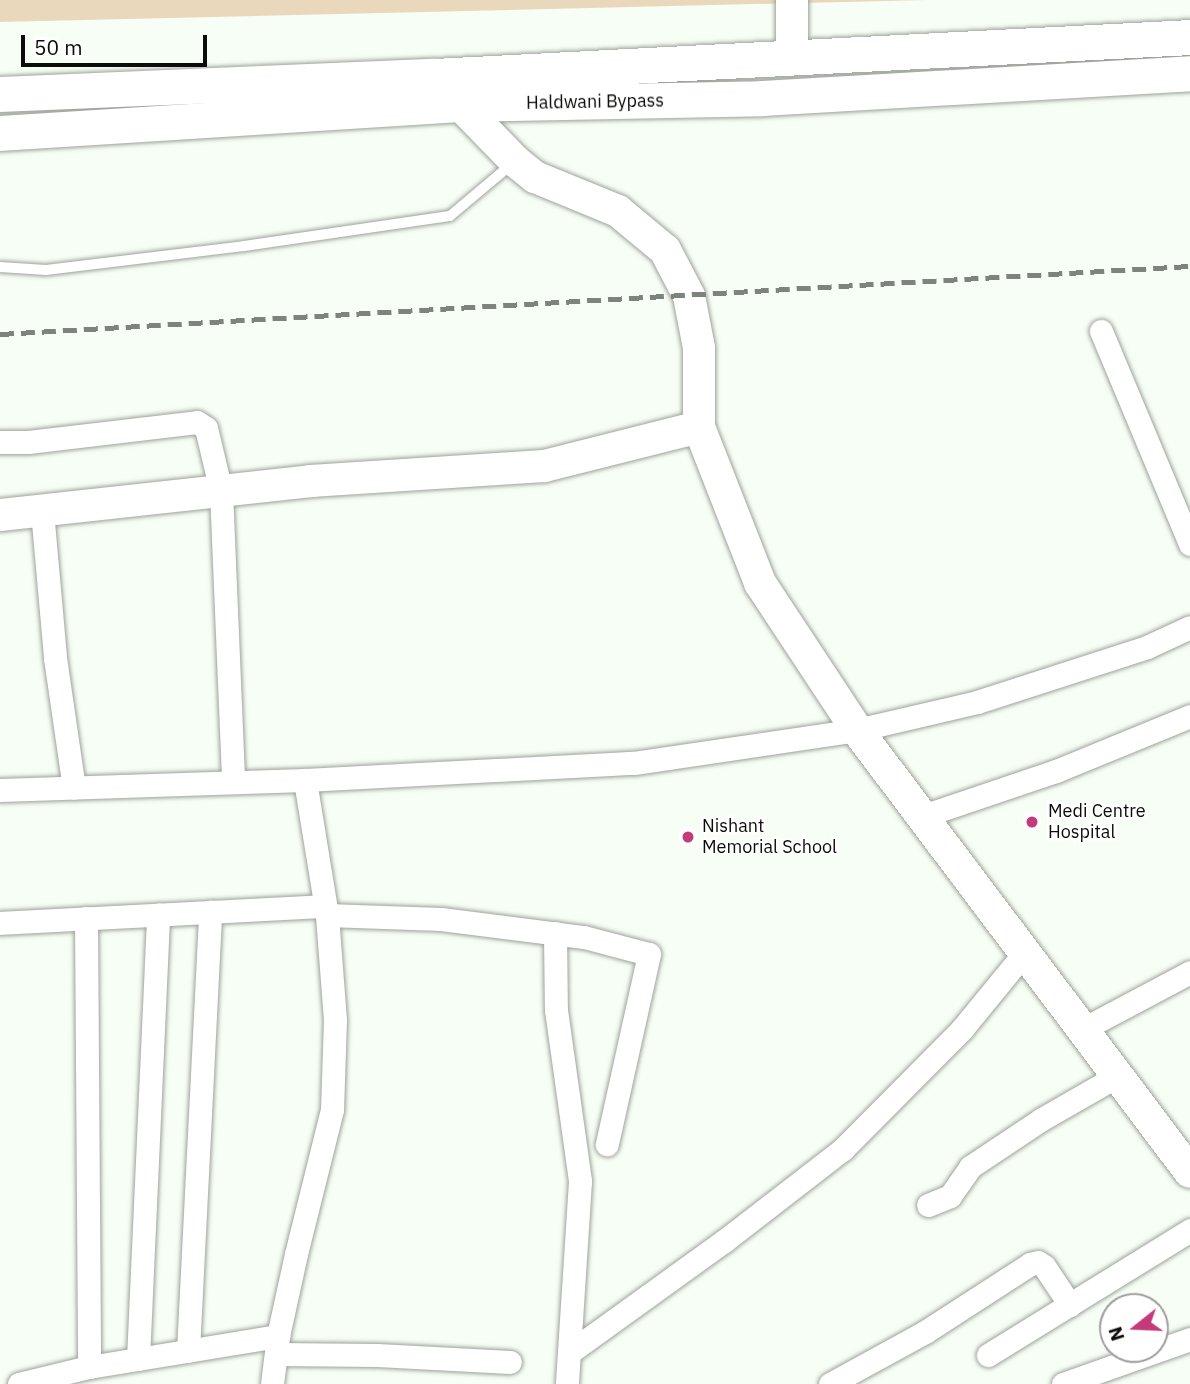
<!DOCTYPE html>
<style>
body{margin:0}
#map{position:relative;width:1190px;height:1384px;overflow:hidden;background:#f7fef5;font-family:"IBM Plex Sans",sans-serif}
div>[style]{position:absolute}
.green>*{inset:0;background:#e9d8bb}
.roads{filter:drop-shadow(0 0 2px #9da39a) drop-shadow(0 0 2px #9da39a)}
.lane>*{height:10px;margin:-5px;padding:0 5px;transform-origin:5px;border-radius:5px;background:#fff}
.street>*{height:23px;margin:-11.5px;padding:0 11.5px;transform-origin:11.5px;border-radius:11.5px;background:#fff}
.secondary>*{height:32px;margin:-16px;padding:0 16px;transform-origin:16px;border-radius:16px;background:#fff}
.primary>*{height:35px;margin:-17.5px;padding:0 17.5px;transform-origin:17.5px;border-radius:17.5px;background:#fff}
.rail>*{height:5px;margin-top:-2.5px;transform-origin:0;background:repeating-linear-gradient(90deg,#7e837d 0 14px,transparent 0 21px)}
.dots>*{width:19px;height:19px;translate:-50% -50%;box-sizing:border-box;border:4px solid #fff;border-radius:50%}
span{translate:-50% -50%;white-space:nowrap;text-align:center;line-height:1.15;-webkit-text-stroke:5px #fff;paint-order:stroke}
.street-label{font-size:18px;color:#0b0d0a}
.poi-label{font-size:18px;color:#0b0d0a}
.left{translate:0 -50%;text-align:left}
.north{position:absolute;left:1099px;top:1293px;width:70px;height:70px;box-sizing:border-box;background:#fff;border:2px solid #9d9e9d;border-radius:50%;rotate:252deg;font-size:19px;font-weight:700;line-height:28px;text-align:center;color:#0b0d0a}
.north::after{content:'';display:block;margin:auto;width:24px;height:32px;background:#c33b78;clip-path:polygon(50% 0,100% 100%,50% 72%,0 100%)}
.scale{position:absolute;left:21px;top:35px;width:186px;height:32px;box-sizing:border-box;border:4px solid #0b0d0a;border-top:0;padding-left:9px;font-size:21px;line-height:24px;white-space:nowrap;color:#0b0d0a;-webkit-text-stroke:5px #fff;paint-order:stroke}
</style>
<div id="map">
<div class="green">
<i style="clip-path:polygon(0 0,927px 0,0 22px)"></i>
</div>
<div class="roads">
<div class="lane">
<i style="left:0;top:267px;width:46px;rotate:3.7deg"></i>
<i style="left:46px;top:270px;width:199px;rotate:-6.9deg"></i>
<i style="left:244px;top:246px;width:208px;rotate:-8.3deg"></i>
<i style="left:450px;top:216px;width:82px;rotate:-40.1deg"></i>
</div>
<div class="street">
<i style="left:1101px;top:331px;width:231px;rotate:67.3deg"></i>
<i style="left:0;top:442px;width:28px"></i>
<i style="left:28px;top:442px;width:170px;rotate:-6.7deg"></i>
<i style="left:197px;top:422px;width:11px;rotate:34deg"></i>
<i style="left:206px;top:428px;width:65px;rotate:76.6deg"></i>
<i style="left:221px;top:491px;width:291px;rotate:87.6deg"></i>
<i style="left:42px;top:511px;width:148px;rotate:84.9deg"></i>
<i style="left:55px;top:658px;width:131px;rotate:81.7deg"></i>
<i style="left:0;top:790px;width:305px;rotate:-1.9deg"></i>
<i style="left:305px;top:780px;width:329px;rotate:-3deg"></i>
<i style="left:634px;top:763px;width:225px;rotate:-8.4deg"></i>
<i style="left:857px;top:730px;width:123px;rotate:-13.1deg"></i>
<i style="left:977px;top:702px;width:179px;rotate:-17.9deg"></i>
<i style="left:1147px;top:647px;width:47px;rotate:-24.9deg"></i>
<i style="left:923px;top:816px;width:140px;rotate:-18.7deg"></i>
<i style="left:1056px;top:771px;width:145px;rotate:-22.3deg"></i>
<i style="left:327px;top:915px;width:114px;rotate:2deg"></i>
<i style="left:441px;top:919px;width:144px;rotate:7.2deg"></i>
<i style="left:584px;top:937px;width:67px;rotate:14.7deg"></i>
<i style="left:649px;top:954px;width:195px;rotate:102.5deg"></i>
<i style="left:86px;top:918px;width:449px;rotate:89.6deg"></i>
<i style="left:0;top:923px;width:325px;rotate:-3deg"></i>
<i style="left:555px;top:933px;width:77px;rotate:89.3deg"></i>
<i style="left:556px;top:1010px;width:173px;rotate:82deg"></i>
<i style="left:580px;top:1181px;width:203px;rotate:93.7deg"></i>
<i style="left:1083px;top:1029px;width:121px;rotate:-28deg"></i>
<i style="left:928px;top:1205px;width:24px;rotate:-22deg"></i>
<i style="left:950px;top:1196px;width:35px;rotate:-55deg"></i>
<i style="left:970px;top:1167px;width:87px;rotate:-33.7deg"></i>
<i style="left:1042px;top:1119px;width:86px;rotate:-29.8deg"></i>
<i style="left:188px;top:1351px;width:440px;rotate:-87.1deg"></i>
<i style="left:570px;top:1352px;width:190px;rotate:-35.8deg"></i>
<i style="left:724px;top:1241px;width:150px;rotate:-37.7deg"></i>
<i style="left:843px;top:1149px;width:169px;rotate:-45.2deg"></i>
<i style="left:962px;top:1029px;width:99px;rotate:-50.7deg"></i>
<i style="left:276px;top:1354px;width:101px;rotate:0.6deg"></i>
<i style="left:377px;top:1355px;width:133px;rotate:3deg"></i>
<i style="left:988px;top:1355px;width:238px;rotate:-31.7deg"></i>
<i style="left:138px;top:1359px;width:445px;rotate:-87.4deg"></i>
<i style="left:19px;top:1384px;width:72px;rotate:-13.7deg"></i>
<i style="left:89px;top:1367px;width:192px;rotate:-9.3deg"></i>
<i style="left:272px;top:1384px;width:48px;rotate:-82.9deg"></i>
<i style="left:278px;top:1336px;width:84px;rotate:-77.6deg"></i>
<i style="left:296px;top:1254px;width:148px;rotate:-76deg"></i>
<i style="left:332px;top:1110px;width:90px;rotate:-88.1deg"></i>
<i style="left:335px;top:1020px;width:105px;rotate:-94.4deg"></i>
<i style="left:327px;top:915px;width:137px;rotate:-99.3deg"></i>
<i style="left:830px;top:1384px;width:108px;rotate:-28.7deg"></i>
<i style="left:925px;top:1332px;width:125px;rotate:-32.9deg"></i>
<i style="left:1030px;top:1264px;width:8px;rotate:-14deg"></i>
<i style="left:1038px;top:1262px;width:7px;rotate:34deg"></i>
<i style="left:1044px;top:1266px;width:47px;rotate:56.3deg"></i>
<i style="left:1063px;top:1384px;width:135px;rotate:-19.5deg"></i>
</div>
<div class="secondary">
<i style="left:792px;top:0;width:58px;rotate:90deg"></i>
<i style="left:446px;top:90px;width:99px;rotate:45.8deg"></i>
<i style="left:515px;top:161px;width:26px;rotate:39deg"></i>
<i style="left:535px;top:177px;width:90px;rotate:22.3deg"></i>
<i style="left:618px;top:211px;width:61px;rotate:39.7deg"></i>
<i style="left:665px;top:250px;width:52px;rotate:62.4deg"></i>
<i style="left:689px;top:296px;width:53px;rotate:79.1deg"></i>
<i style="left:699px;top:348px;width:79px;rotate:90deg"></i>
<i style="left:699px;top:427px;width:168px;rotate:68.6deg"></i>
<i style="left:760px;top:583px;width:176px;rotate:56.6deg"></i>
<i style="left:857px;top:730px;width:553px;rotate:53.01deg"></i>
<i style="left:0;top:515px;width:313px;rotate:-6.2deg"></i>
<i style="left:311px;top:481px;width:233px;rotate:-3.7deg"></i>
<i style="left:544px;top:466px;width:160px;rotate:-14.1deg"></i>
</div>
<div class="primary">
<i style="left:0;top:94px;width:434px;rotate:-2.4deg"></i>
<i style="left:434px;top:76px;width:757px;rotate:-2.95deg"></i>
<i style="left:0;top:133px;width:459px;rotate:-3.6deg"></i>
<i style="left:458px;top:104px;width:304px;rotate:-1.1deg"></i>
<i style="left:762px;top:98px;width:429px;rotate:-3.3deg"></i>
</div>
</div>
<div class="rail">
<i style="left:0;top:334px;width:1192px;rotate:-3.27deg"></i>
</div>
<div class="dots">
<i style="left:1032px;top:822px;background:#c33b78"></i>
<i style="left:688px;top:837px;background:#c33b78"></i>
</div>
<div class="street-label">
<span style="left:595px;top:102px;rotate:-1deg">Haldwani Bypass</span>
</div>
<div class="poi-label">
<span class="left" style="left:1048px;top:822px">Medi Centre<br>Hospital</span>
<span class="left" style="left:702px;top:837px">Nishant<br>Memorial School</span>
</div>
<div class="north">N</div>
<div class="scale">50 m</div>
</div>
